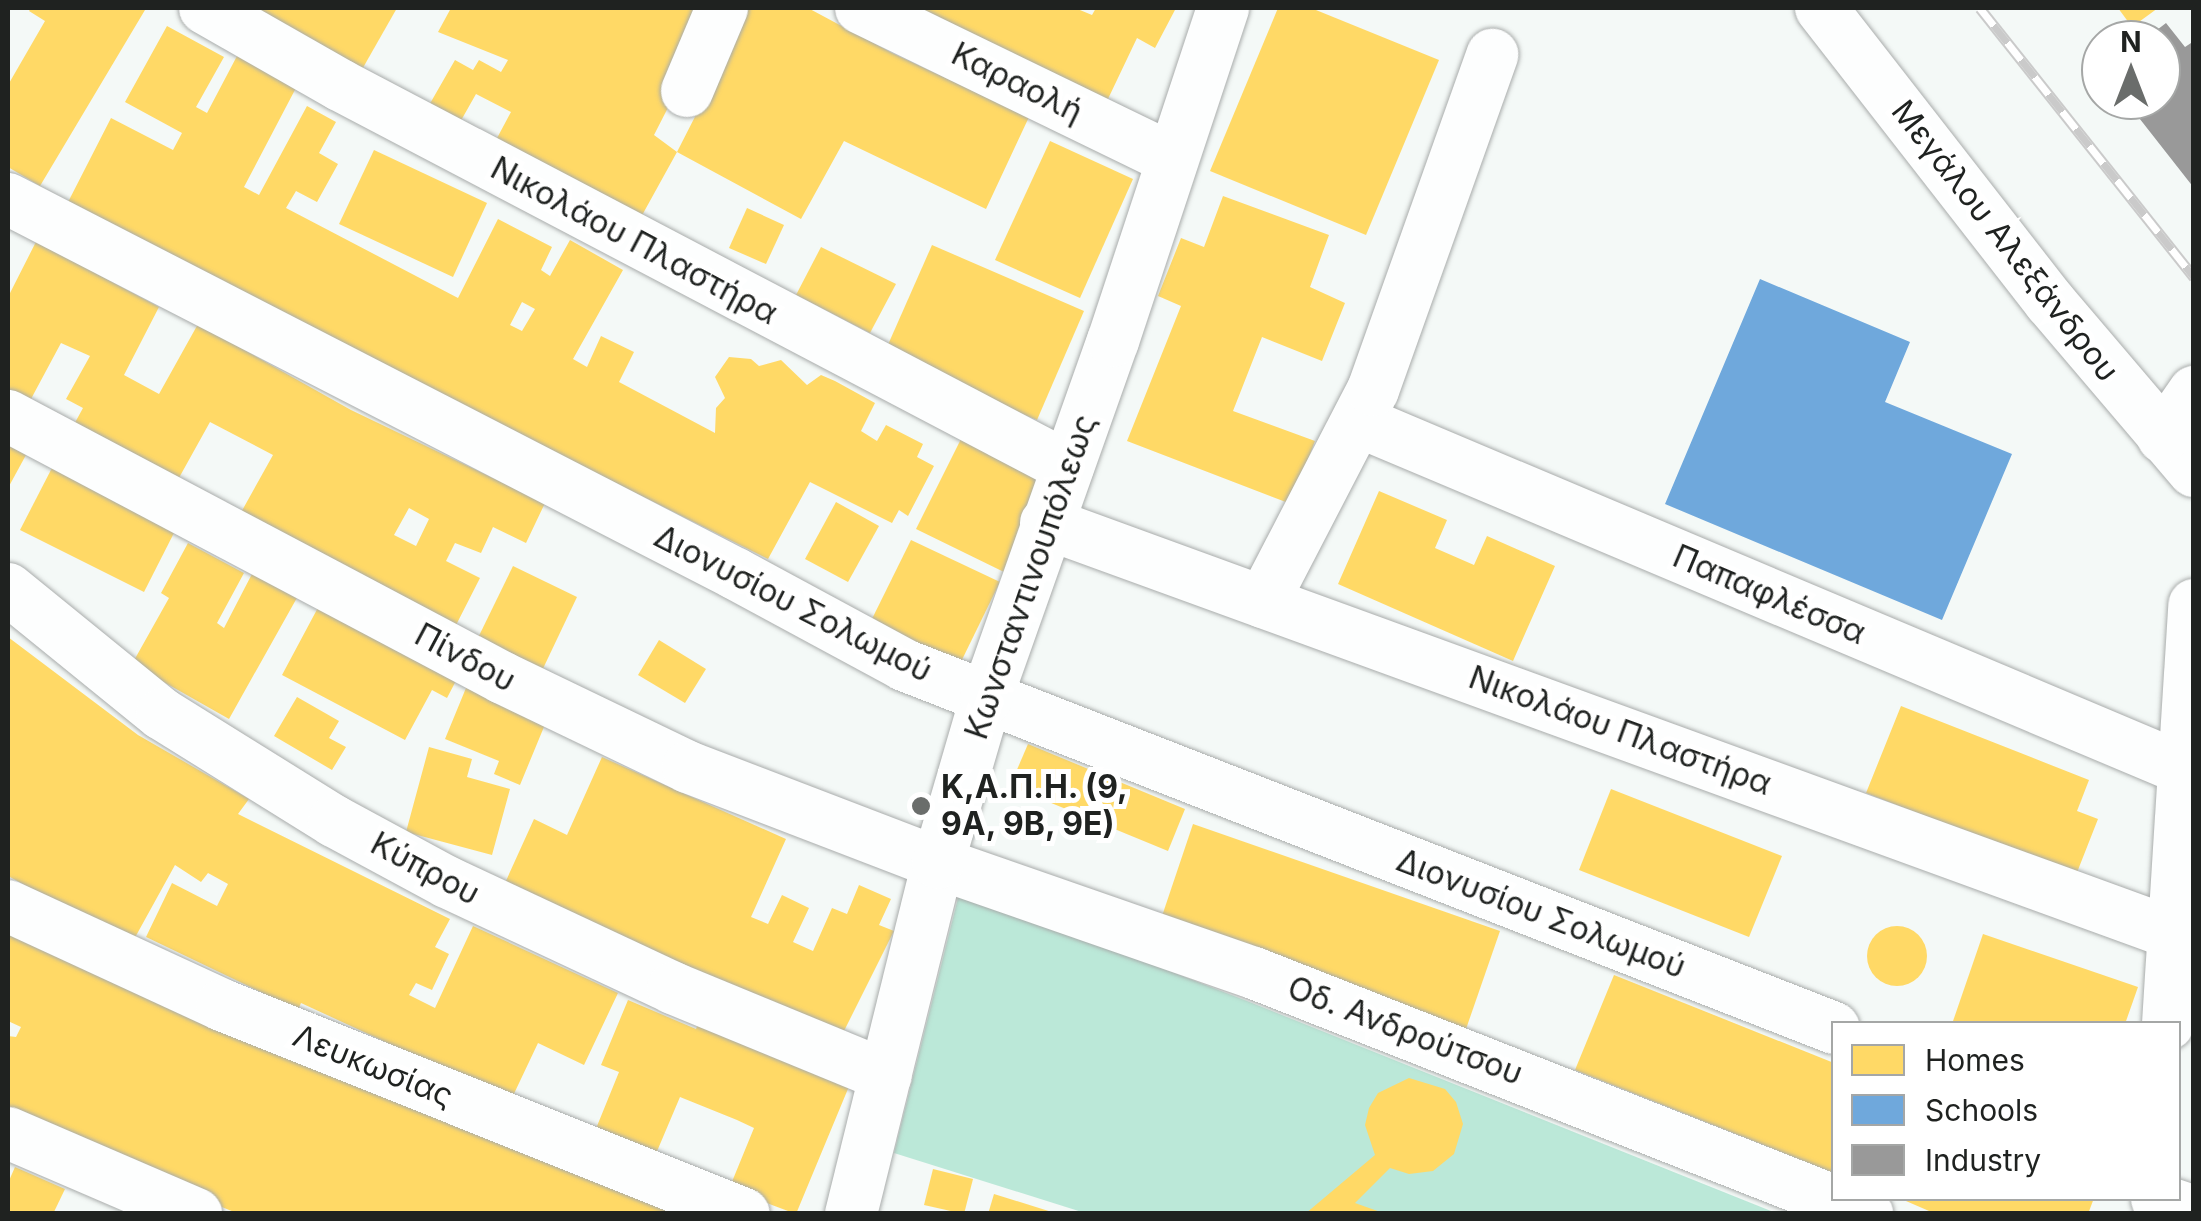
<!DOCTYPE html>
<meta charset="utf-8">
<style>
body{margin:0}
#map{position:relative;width:2201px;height:1221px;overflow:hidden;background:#f4f9f7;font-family:Inter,sans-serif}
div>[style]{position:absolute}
.green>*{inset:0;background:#bbe8d8}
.homes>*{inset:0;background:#ffd966}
.round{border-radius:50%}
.schools>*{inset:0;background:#6fa8dc}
.industry>*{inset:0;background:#999}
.roads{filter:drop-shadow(0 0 2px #a9acab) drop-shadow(0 0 2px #a9acab)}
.minor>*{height:52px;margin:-26px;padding:0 26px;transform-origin:26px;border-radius:26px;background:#fdfefe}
.rail>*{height:11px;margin-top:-5.5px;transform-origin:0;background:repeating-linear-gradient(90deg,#fff 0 22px,#cacaca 0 44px);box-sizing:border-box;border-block:2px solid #cacaca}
.dots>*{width:28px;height:28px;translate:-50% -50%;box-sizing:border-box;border:5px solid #fff;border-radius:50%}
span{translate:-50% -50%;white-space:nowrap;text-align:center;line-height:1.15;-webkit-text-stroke:10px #fff;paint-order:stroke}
.street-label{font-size:32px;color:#1f2220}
.poi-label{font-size:32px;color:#1f2220;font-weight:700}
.left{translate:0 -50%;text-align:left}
.frame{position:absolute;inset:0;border:10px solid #1f2220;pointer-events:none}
.legend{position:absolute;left:1831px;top:1021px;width:350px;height:180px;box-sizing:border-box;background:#fff;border:2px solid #a5a7a6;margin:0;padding:12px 18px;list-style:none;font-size:30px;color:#1f2220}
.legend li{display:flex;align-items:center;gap:20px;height:50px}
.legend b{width:50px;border:2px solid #a5a7a6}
.north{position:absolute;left:2081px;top:20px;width:100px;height:100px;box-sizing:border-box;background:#fff;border:2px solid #a5a7a6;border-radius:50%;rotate:0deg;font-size:28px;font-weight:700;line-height:40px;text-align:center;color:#1f2220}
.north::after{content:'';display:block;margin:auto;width:35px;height:45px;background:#6a6d6b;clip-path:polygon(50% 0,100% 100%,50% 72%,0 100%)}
</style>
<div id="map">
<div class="green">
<i style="clip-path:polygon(960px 890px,1247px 1001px,1776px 1213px,1085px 1213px,894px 1153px)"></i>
</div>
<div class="homes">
<i style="clip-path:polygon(31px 8px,145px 10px,40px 186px,8px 167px,8px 85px,45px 21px,29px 11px)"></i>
<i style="clip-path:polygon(258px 8px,397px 8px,356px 80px,250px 20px)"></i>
<i style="clip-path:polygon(451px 8px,719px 8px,654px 135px,677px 152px,640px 219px,496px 140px,511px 112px,476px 94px,459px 124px,428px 107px,455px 60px,473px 70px,479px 60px,501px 72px,508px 60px,438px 32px)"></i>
<i style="clip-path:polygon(742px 8px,808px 8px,892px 53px,1029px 117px,986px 209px,844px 141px,801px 219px,677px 152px,703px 101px)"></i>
<i style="clip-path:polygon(908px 8px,1075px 8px,1092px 15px,1096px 8px,1176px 8px,1155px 48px,1137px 38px,1107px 101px)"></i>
<i style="clip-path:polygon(1278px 8px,1311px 8px,1439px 60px,1366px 235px,1210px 171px)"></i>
<i style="clip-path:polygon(2118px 8px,2158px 8px,2132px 27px)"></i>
<i style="clip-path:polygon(evenodd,167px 26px,224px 57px,196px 107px,207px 113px,237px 56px,297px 86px,244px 187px,259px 195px,307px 106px,336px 122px,319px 153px,338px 164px,317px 202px,296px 191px,286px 208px,458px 298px,498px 219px,552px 247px,541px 270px,550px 276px,570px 240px,623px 270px,573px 359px,587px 367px,601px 336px,634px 352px,619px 382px,715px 433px,716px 408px,725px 398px,715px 377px,729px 357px,751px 359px,759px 366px,781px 360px,807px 385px,821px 375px,835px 381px,875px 403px,861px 431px,877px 441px,886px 425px,923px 444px,917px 457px,934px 466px,908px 516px,899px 510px,892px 523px,810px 482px,768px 559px,65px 208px,111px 118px,173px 150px,182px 133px,125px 102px,167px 26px,522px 302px,535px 309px,522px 331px,510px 325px,522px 302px)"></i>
<i style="clip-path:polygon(1050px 141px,1133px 179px,1080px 298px,995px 260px)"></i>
<i style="clip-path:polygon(374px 150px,487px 203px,453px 277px,339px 224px)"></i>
<i style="clip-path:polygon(1223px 196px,1329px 235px,1310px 287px,1345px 303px,1322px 361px,1262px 337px,1233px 411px,1315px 441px,1291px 504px,1127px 441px,1181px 306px,1158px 296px,1181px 238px,1204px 247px)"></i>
<i style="clip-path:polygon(747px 208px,784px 225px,766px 264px,729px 248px)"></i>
<i style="clip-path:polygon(evenodd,42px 230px,97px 274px,159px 307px,124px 375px,159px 394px,198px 324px,351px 410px,545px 503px,526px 543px,493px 527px,481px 553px,455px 543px,446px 561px,480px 578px,453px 631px,239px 516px,273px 455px,210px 422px,175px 485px,72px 428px,83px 408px,66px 399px,90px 356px,61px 343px,24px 412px,8px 403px,8px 297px,42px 230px,409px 508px,429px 519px,416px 546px,394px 535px,409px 508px)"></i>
<i style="clip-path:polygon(932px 245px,1084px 311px,1037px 420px,883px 356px)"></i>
<i style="clip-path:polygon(821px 247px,896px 284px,870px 333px,796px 295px)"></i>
<i style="clip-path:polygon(963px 435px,1053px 478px,1006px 573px,916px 529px)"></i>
<i style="clip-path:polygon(8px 445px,26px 455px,8px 488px)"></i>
<i style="clip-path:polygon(54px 464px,177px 527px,144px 592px,20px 530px)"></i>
<i style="clip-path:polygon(1379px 491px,1447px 520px,1435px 548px,1474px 565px,1487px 536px,1555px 566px,1513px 661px,1338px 584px)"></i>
<i style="clip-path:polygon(836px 502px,879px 526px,848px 582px,805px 559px)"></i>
<i style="clip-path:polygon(911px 540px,1000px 582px,956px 672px,867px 629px)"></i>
<i style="clip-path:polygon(188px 543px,244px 573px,217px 623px,224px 628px,253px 572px,298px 596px,229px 719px,132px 664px,169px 598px,161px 593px)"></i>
<i style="clip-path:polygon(513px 566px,577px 597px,539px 677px,474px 646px)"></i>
<i style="clip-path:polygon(321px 602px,459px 675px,447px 698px,432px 690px,405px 740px,282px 675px)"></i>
<i style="clip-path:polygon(8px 637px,138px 735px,249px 799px,238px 814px,450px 919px,435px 947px,449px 954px,432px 990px,416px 983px,409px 995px,435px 1008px,473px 926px,618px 993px,584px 1065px,538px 1043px,511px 1100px,301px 1003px,298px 1010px,146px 937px,172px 883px,217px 906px,228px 884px,208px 873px,201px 882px,175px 865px,132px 943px,8px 876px)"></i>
<i style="clip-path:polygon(659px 640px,706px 669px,685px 703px,638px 675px)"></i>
<i style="clip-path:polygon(466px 688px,546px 722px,520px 785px,494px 774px,499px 761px,445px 739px)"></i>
<i style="clip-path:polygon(297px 697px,339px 721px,329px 738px,346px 747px,332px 770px,274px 736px)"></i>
<i style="clip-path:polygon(1901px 706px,2089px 780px,2077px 811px,2098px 819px,2076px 875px,1866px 793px)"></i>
<i style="clip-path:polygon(1028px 744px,1185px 809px,1168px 851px,1010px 786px)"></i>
<i style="clip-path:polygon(429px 747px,472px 759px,467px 777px,510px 789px,492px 855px,406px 832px)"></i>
<i style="clip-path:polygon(602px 757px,786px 839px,751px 917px,768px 924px,782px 895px,809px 908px,793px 942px,813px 951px,832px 908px,847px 914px,859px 885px,891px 899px,879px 925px,894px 931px,837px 1045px,500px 894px,534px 819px,567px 835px)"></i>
<i style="clip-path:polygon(1611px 789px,1782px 856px,1749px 937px,1579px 870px)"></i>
<i style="clip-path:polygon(1193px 824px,1500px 931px,1466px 1029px,1161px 919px)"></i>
<i class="round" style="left:1867px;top:926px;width:60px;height:60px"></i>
<i style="clip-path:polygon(8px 927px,701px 1213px,239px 1214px,8px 1120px,8px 1036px,16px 1037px,21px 1027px,8px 1021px)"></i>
<i style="clip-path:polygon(1983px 934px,2138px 987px,2125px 1024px,1952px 1024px)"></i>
<i style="clip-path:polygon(1614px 975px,1834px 1063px,1834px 1173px,1575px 1070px)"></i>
<i style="clip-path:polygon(628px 1000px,696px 1029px,699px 1022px,850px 1084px,796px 1214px,729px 1189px,754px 1128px,737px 1120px,680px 1097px,655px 1156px,595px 1131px,619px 1072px,601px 1065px)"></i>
<i style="clip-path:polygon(1409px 1078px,1445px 1089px,1456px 1102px,1463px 1124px,1454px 1154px,1433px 1171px,1409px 1174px,1390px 1168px,1355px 1203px,1386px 1214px,1305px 1214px,1375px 1155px,1365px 1125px,1369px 1108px,1378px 1093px)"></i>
<i style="clip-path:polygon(15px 1167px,65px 1189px,53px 1214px,8px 1214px,8px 1183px)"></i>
<i style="clip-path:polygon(933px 1169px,973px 1179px,964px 1214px,924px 1205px)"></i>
<i style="clip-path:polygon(994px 1194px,1055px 1213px,1055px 1214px,988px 1214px)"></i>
<i style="clip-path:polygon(1899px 1198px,2094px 1198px,2088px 1214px,1936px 1214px)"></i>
</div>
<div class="schools">
<i style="clip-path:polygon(1760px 279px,1910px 342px,1885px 402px,2012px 454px,1942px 620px,1665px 504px)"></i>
</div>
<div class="industry">
<i style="clip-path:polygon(2166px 23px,2185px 47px,2194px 41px,2194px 188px,2125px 100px,2161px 100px,2161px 40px,2144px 40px)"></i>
</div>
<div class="roads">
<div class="minor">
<i style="left:205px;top:8px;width:155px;rotate:29.7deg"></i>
<i style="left:340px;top:85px;width:822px;rotate:27.69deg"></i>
<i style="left:861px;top:8px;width:346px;rotate:25.9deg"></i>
<i style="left:1821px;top:8px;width:373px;rotate:52.1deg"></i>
<i style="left:2050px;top:302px;width:222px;rotate:49.6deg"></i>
<i style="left:687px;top:91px;width:90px;rotate:-67.1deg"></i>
<i style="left:8px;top:199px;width:819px;rotate:27.25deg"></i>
<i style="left:736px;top:574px;width:191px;rotate:28.4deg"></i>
<i style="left:904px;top:665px;width:998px;rotate:21.32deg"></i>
<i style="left:8px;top:416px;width:560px;rotate:27.89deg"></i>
<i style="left:503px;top:678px;width:205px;rotate:25.7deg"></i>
<i style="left:688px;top:767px;width:268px;rotate:21deg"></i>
<i style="left:938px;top:863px;width:335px;rotate:19.2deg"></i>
<i style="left:1254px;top:973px;width:659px;rotate:21.46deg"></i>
<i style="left:1358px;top:421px;width:893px;rotate:22.86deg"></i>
<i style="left:2163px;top:437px;width:55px;rotate:-55.4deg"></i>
<i style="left:1046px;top:523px;width:1222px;rotate:20.01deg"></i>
<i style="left:8px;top:589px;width:198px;rotate:39.1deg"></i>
<i style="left:162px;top:714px;width:203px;rotate:31.9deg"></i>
<i style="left:334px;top:821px;width:128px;rotate:28.4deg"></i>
<i style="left:447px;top:882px;width:250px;rotate:25.1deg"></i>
<i style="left:673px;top:988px;width:230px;rotate:22.4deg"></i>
<i style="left:1263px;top:602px;width:239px;rotate:-62.6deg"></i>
<i style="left:1373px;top:390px;width:356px;rotate:-70.4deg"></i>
<i style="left:8px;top:906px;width:236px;rotate:24.8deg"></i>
<i style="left:222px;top:1005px;width:562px;rotate:21.82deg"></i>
<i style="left:2168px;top:1024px;width:420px;rotate:-86.4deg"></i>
<i style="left:8px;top:1133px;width:205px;rotate:23.3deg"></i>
<i style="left:2157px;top:1199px;width:39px;rotate:19deg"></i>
<i style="left:851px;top:1214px;width:362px;rotate:-76.1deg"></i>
<i style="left:938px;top:863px;width:171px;rotate:-73.7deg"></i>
<i style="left:986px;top:699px;width:380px;rotate:-70.5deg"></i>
<i style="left:1113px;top:341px;width:351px;rotate:-71.7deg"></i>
</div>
</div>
<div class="rail">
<i style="left:1980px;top:8px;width:344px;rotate:51.5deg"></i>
</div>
<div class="dots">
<i style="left:921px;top:806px;background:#6a6d6b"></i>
</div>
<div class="street-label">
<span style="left:1017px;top:83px;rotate:26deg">Καραολή</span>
<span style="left:634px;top:241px;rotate:28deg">Νικολάου Πλαστήρα</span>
<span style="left:2005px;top:241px;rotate:52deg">Μεγάλου Αλεξάνδρου</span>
<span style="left:1031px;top:577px;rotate:-71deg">Κωνσταντινουπόλεως</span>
<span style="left:1769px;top:595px;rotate:23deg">Παπαφλέσσα</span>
<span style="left:793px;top:604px;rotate:27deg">Διονυσίου Σολωμού</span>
<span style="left:465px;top:658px;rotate:28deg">Πίνδου</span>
<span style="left:1620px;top:731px;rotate:20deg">Νικολάου Πλαστήρα</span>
<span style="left:425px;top:869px;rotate:28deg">Κύπρου</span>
<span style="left:1541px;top:914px;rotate:21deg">Διονυσίου Σολωμού</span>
<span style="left:1405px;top:1031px;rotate:21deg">Οδ. Ανδρούτσου</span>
<span style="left:373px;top:1066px;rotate:22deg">Λευκωσίας</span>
</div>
<div class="poi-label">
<span class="left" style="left:941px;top:806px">Κ,Α.Π.Η. (9,<br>9Α, 9Β, 9Ε)</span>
</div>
<div class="frame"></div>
<ul class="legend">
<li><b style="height:28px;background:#ffd966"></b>Homes</li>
<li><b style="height:28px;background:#6fa8dc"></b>Schools</li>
<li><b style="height:28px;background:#999"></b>Industry</li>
</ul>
<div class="north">N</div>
</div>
